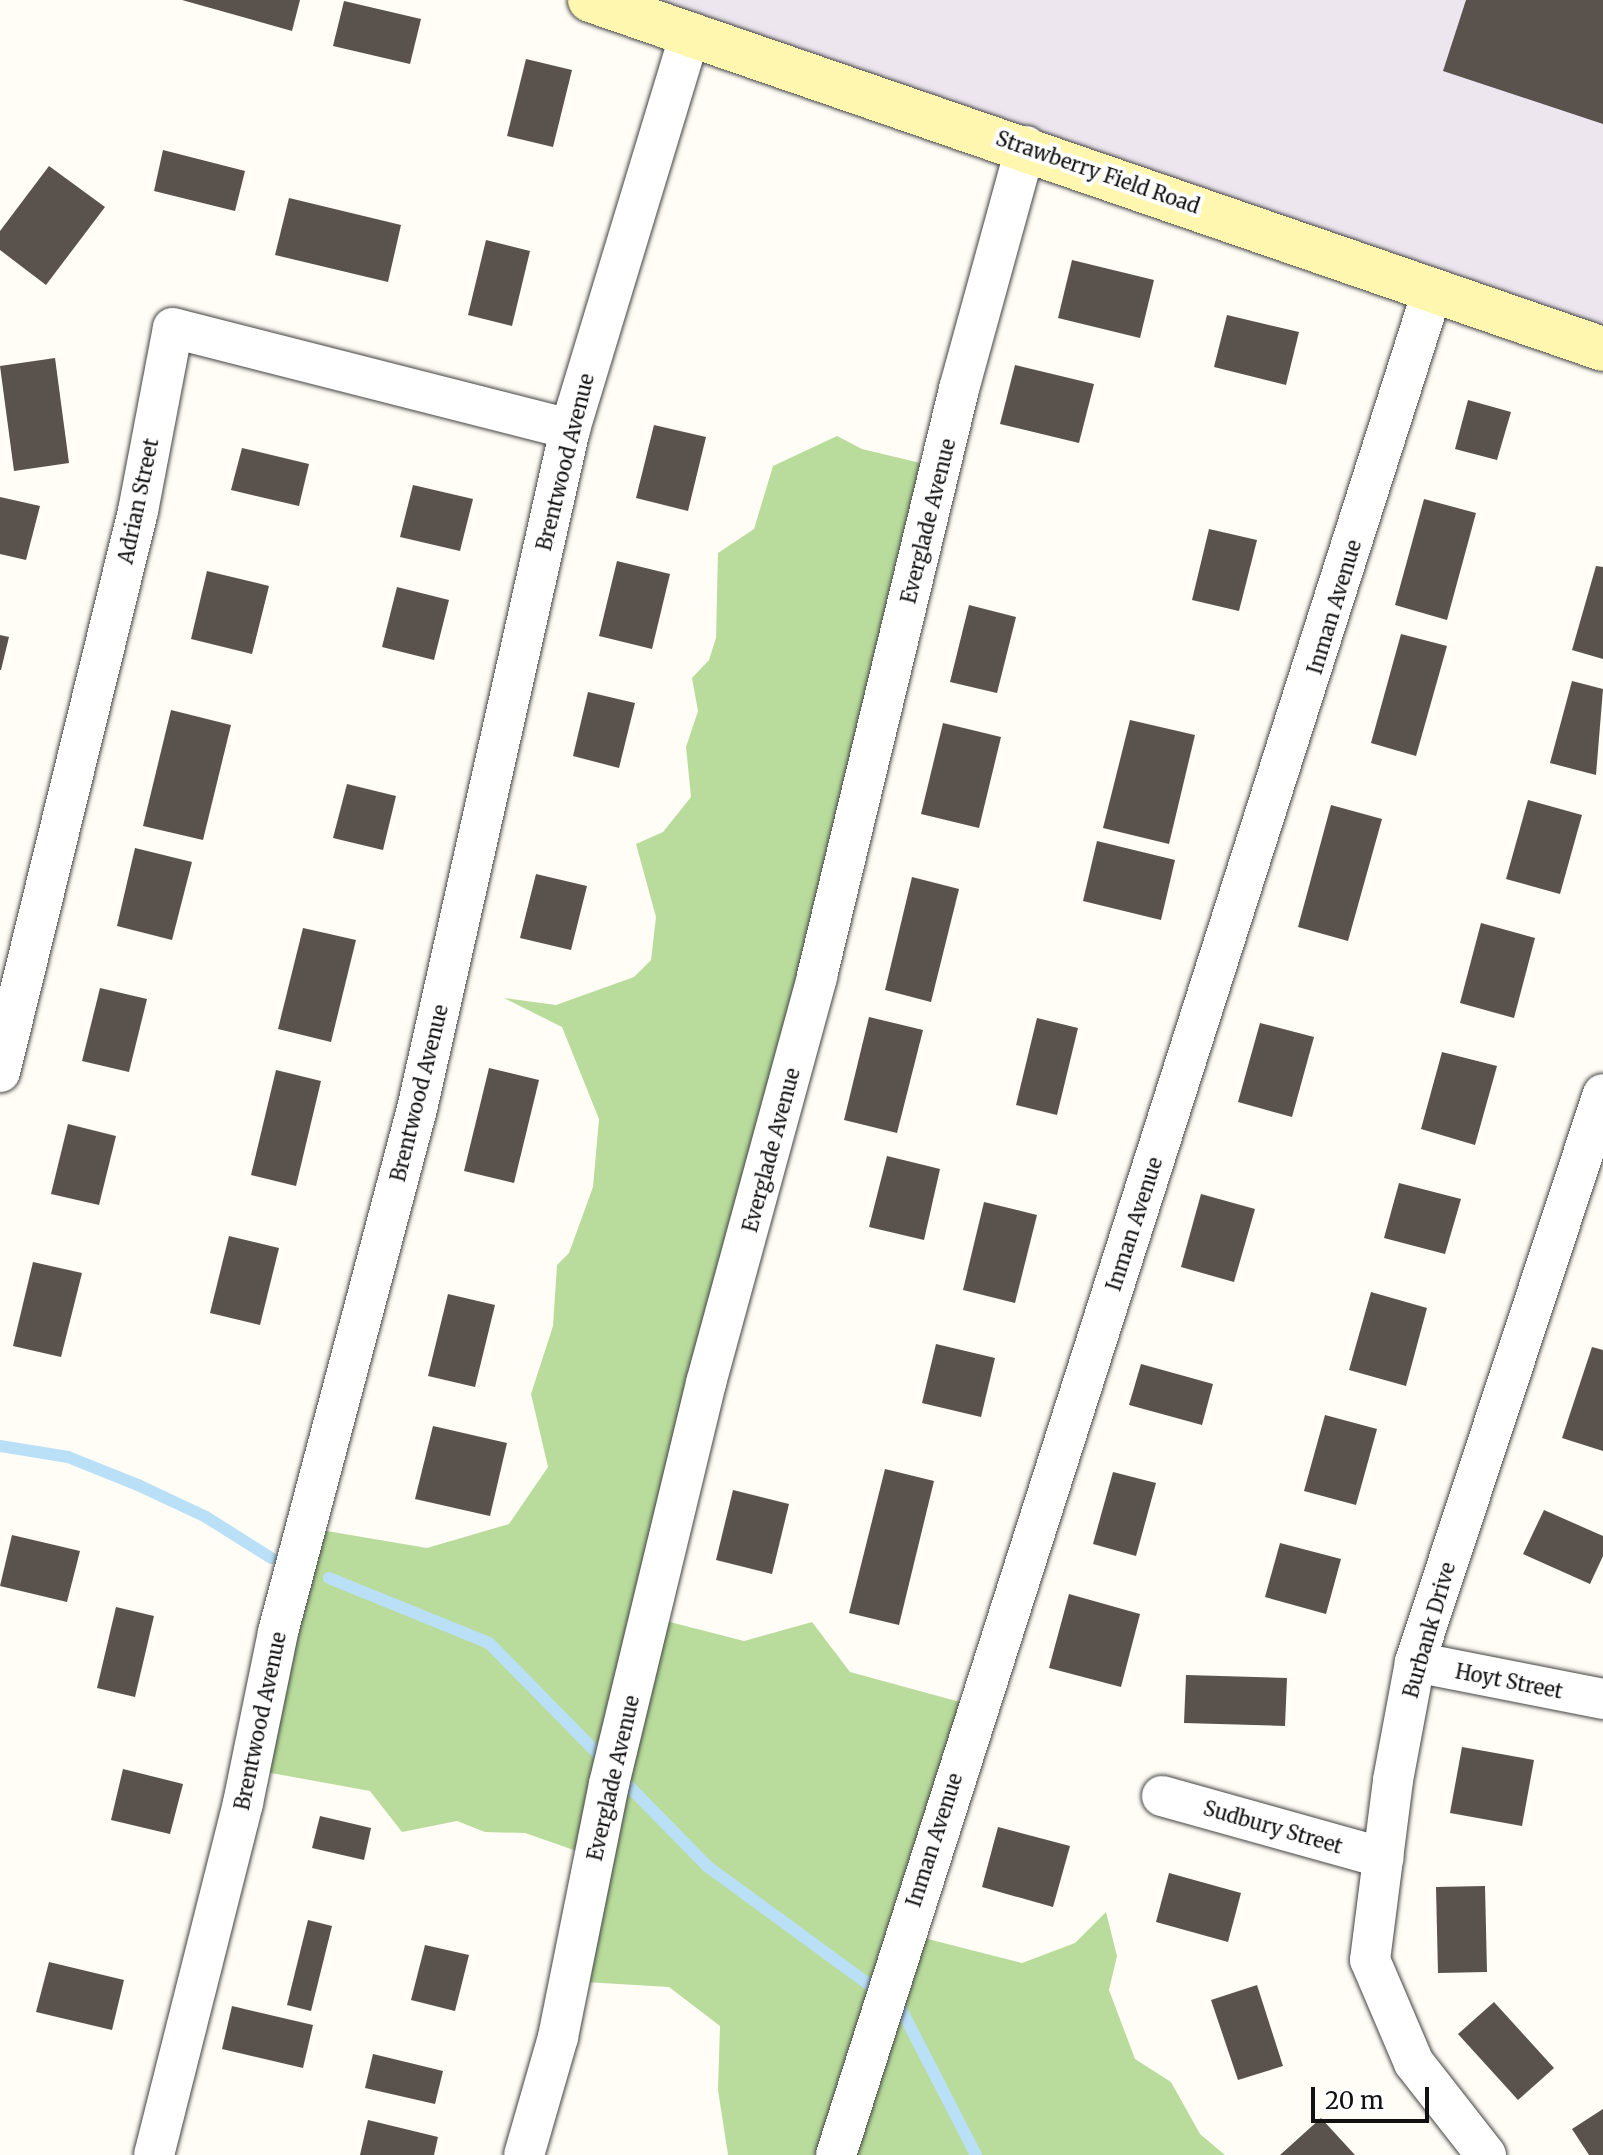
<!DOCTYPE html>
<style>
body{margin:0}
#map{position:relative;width:1603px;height:2155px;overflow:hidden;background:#fffdf5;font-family:Merriweather,serif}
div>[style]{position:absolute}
.industrial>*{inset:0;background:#eee6ef}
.forest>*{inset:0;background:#b9dc9c}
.stream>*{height:12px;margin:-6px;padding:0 6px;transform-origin:6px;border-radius:6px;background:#b9e0f7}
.building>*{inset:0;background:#5a524d}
.roads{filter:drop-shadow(0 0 2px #444) drop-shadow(0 0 2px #444)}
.street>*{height:40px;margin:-20px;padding:0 20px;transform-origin:20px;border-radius:20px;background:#fff}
.secondary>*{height:44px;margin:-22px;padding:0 22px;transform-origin:22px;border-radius:22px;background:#fff6b0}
span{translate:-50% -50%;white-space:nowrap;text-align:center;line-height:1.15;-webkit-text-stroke:8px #fff;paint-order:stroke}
.street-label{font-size:20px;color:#111}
.scale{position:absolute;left:1311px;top:2087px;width:118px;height:36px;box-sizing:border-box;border:4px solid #111;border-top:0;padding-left:10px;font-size:24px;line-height:28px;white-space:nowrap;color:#111;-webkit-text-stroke:6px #fff;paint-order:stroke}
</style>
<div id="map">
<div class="industrial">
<i style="clip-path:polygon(602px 0,1603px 0,1603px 345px)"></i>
</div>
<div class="forest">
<i style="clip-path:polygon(837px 436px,862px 449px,937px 467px,666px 1621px,744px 1641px,812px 1622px,850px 1672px,971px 1705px,920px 1937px,1022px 1963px,1075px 1943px,1106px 1912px,1117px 1956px,1109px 1990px,1135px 2059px,1171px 2082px,1200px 2134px,1225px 2155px,728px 2155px,718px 2090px,720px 2026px,669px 1987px,568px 1981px,591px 1856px,525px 1833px,485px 1832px,457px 1821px,402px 1832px,370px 1791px,260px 1771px,315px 1529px,427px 1548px,509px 1524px,548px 1467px,531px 1394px,553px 1326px,557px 1265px,569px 1253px,593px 1187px,599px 1119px,562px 1027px,504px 998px,556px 1005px,634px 977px,651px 960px,656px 917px,636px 844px,663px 832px,691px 797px,686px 747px,698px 711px,692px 678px,709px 660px,716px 638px,718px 553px,754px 529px,773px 466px)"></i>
</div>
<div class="stream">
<i style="left:0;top:1446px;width:69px;rotate:9.2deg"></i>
<i style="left:68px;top:1457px;width:75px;rotate:21.8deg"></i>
<i style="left:138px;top:1485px;width:75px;rotate:25.2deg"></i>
<i style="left:206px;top:1517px;width:77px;rotate:32.2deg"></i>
<i style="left:329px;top:1578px;width:173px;rotate:22.1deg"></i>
<i style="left:489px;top:1643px;width:168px;rotate:45.5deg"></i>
<i style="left:619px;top:1776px;width:126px;rotate:45.6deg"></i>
<i style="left:707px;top:1866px;width:239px;rotate:36.2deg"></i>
<i style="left:900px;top:2007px;width:166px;rotate:62.8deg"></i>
</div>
<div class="building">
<i style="clip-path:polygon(182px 0,300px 0,292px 31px)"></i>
<i style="clip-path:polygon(1466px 0,1603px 0,1603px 124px,1443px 71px)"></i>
<i style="clip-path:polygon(344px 1px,421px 19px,410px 64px,333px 46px)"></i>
<i style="clip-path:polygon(526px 59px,572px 70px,553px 147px,507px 136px)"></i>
<i style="clip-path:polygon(163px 150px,245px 171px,235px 211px,154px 191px)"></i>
<i style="clip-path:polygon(49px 166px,105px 207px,46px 285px,0 250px,0 231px)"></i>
<i style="clip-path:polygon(289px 198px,401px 225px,388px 282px,275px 255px)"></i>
<i style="clip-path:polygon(486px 240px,530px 251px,512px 326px,468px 315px)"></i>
<i style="clip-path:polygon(1072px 260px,1154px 280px,1140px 338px,1058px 318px)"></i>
<i style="clip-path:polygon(1227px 315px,1299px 332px,1286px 385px,1214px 367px)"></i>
<i style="clip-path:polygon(55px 358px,69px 463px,14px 471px,0 366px)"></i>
<i style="clip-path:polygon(1015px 365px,1094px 384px,1079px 443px,1000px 424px)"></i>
<i style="clip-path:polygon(1468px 400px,1511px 412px,1497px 460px,1455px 449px)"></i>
<i style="clip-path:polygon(654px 425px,706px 437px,688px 511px,636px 498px)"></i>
<i style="clip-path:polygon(242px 448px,309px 464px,299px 506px,231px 490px)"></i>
<i style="clip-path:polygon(413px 485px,473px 499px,460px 551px,400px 537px)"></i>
<i style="clip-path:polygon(0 497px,40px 506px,26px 560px,0 554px)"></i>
<i style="clip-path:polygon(1424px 499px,1476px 513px,1447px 620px,1395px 605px)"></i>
<i style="clip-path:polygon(1209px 529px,1257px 540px,1239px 611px,1192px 600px)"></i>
<i style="clip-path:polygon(617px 561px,670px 574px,652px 649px,599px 636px)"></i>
<i style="clip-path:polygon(1596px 566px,1603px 567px,1603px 659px,1572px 650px)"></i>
<i style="clip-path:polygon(207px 571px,269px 586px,252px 654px,191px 639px)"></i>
<i style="clip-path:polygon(397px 587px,449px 600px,434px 660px,382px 647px)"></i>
<i style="clip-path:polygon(969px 605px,1016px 617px,997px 693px,950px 682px)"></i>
<i style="clip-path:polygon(1401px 634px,1447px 646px,1416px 756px,1371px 743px)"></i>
<i style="clip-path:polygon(0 635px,9px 637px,1px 670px,0 670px)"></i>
<i style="clip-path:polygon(1572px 681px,1603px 689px,1596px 775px,1550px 763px)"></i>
<i style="clip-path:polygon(588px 692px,635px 703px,619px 768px,573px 756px)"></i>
<i style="clip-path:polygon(171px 710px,231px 725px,203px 840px,143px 826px)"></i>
<i style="clip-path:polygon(1130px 720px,1195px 735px,1169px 844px,1103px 828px)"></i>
<i style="clip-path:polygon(943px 723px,1001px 737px,979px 828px,921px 814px)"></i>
<i style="clip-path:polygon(347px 784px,396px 796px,383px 850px,333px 838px)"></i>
<i style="clip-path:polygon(1528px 800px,1582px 815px,1560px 894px,1506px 879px)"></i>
<i style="clip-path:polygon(1331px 805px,1382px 819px,1348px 941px,1298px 927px)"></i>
<i style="clip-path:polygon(1097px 841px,1175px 860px,1161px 920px,1083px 901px)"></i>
<i style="clip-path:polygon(135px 848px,192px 862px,172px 940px,117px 926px)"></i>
<i style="clip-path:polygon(536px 874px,587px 886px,571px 950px,520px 938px)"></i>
<i style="clip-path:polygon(912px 877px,959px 889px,931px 1002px,885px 990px)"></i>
<i style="clip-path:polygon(1481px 923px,1535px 938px,1514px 1018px,1460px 1003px)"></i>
<i style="clip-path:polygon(303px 928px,356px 940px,331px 1042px,278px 1029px)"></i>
<i style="clip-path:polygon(100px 988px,147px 999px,129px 1072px,82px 1061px)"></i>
<i style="clip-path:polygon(869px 1017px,923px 1030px,897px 1133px,844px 1120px)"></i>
<i style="clip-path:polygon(1037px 1018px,1078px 1028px,1057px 1115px,1016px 1105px)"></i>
<i style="clip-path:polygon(1260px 1023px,1314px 1037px,1292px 1117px,1238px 1102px)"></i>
<i style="clip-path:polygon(1442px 1052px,1497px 1066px,1475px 1145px,1421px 1129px)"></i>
<i style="clip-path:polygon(489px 1068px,539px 1080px,514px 1183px,464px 1171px)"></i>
<i style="clip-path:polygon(276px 1070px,321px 1081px,296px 1186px,251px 1175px)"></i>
<i style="clip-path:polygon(68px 1124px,116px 1136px,99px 1205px,51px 1194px)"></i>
<i style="clip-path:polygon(887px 1156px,940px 1169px,924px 1240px,869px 1227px)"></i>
<i style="clip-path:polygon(1399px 1183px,1461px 1199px,1445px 1254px,1384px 1238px)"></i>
<i style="clip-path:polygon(1201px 1194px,1255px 1209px,1234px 1282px,1181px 1267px)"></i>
<i style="clip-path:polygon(984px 1202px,1037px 1215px,1015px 1303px,963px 1290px)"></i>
<i style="clip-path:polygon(229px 1236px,279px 1248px,260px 1325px,210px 1313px)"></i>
<i style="clip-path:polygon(33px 1262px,82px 1273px,61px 1357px,13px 1346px)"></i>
<i style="clip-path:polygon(1371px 1292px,1427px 1308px,1406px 1386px,1349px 1370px)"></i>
<i style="clip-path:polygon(448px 1294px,495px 1305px,475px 1387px,428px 1376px)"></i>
<i style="clip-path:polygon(936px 1344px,995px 1358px,981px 1417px,922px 1403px)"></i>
<i style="clip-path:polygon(1592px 1347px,1603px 1350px,1603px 1451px,1562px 1438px)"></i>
<i style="clip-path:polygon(1141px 1364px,1213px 1384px,1202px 1425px,1129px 1405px)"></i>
<i style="clip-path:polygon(1325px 1415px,1377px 1429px,1356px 1505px,1304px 1491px)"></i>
<i style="clip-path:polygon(433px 1426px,507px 1443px,490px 1516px,415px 1499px)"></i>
<i style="clip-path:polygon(885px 1469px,934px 1481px,899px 1625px,849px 1613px)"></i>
<i style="clip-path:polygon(1113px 1472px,1156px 1483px,1136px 1556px,1093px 1544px)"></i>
<i style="clip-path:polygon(733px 1490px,789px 1504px,772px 1574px,716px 1560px)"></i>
<i style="clip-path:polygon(1544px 1510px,1603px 1536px,1603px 1556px,1590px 1584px,1523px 1554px)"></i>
<i style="clip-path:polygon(12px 1535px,80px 1551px,67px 1602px,0 1586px)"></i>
<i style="clip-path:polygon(1280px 1543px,1341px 1559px,1326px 1614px,1265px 1597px)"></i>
<i style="clip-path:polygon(1069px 1594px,1140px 1614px,1121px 1687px,1049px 1668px)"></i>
<i style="clip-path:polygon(116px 1607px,154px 1616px,135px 1697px,97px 1688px)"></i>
<i style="clip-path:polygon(1186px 1675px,1287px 1678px,1285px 1726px,1184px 1723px)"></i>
<i style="clip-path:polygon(1462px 1747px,1534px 1760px,1522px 1826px,1450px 1813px)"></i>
<i style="clip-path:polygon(123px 1769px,183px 1784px,170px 1834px,111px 1820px)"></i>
<i style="clip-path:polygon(320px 1816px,371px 1828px,364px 1860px,312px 1848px)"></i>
<i style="clip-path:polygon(998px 1827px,1070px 1846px,1053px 1907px,982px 1887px)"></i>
<i style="clip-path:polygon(1169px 1873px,1241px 1893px,1228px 1942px,1156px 1922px)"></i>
<i style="clip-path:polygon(1485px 1886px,1487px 1972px,1438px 1973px,1436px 1887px)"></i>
<i style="clip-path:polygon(308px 1920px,332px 1926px,311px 2011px,287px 2005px)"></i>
<i style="clip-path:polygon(425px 1945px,469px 1955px,455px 2011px,411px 2000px)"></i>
<i style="clip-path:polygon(49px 1962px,124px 1980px,112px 2030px,36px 2012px)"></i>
<i style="clip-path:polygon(1257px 1985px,1283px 2066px,1238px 2080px,1211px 2000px)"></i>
<i style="clip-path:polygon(1494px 2002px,1554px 2068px,1518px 2100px,1458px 2034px)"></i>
<i style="clip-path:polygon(232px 2006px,313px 2025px,303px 2068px,222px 2049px)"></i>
<i style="clip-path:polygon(373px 2054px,443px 2071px,435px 2104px,365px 2088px)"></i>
<i style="clip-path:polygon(1603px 2109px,1603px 2155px,1589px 2155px,1572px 2129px)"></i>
<i style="clip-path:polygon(1321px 2118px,1355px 2155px,1280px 2155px)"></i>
<i style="clip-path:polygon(368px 2120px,438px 2137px,434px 2155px,360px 2155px)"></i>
</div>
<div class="roads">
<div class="street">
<i style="left:0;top:1072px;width:578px;rotate:-76.18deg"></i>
<i style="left:138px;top:511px;width:186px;rotate:-79.2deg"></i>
<i style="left:173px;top:328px;width:410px;rotate:14.3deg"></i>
<i style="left:1415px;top:1662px;width:192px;rotate:11.1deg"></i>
<i style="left:1162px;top:1796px;width:230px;rotate:15.6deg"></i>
<i style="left:154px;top:2155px;width:363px;rotate:-75.8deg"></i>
<i style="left:243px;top:1803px;width:175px;rotate:-78.4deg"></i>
<i style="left:278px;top:1632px;width:541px;rotate:-75.12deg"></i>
<i style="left:417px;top:1109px;width:697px;rotate:-77.32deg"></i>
<i style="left:570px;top:429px;width:414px;rotate:-73.1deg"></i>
<i style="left:524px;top:2155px;width:123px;rotate:-73.9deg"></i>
<i style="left:558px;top:2037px;width:258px;rotate:-78.6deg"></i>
<i style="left:609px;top:1784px;width:413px;rotate:-76.4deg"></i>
<i style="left:706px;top:1383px;width:422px;rotate:-74.7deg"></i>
<i style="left:817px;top:976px;width:604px;rotate:-76.4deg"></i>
<i style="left:959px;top:389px;width:252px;rotate:-74.6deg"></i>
<i style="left:836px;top:2155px;width:1956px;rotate:-72.26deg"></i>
<i style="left:1486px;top:2155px;width:117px;rotate:-128deg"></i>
<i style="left:1414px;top:2063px;width:112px;rotate:-113.1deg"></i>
<i style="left:1370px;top:1960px;width:181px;rotate:-82.7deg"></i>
<i style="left:1393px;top:1780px;width:120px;rotate:-79.4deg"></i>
<i style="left:1415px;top:1662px;width:598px;rotate:-71.69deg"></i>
</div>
<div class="secondary">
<i style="left:590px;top:0;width:1071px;rotate:19.01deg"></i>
</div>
</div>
<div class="street-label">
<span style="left:1098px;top:172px;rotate:19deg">Strawberry Field Road</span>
<span style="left:565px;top:462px;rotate:-76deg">Brentwood Avenue</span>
<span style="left:138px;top:501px;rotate:-78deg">Adrian Street</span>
<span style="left:928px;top:521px;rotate:-76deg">Everglade Avenue</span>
<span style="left:1334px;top:607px;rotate:-73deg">Inman Avenue</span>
<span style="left:419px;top:1093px;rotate:-76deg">Brentwood Avenue</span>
<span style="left:771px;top:1150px;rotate:-75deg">Everglade Avenue</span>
<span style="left:1134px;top:1224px;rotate:-72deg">Inman Avenue</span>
<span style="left:1429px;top:1630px;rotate:-74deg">Burbank Drive</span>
<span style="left:1509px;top:1681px;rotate:11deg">Hoyt Street</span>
<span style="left:260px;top:1721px;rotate:-78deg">Brentwood Avenue</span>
<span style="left:613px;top:1778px;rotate:-77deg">Everglade Avenue</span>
<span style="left:1273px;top:1827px;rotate:16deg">Sudbury Street</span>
<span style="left:934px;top:1840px;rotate:-72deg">Inman Avenue</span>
</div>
<div class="scale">20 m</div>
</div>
